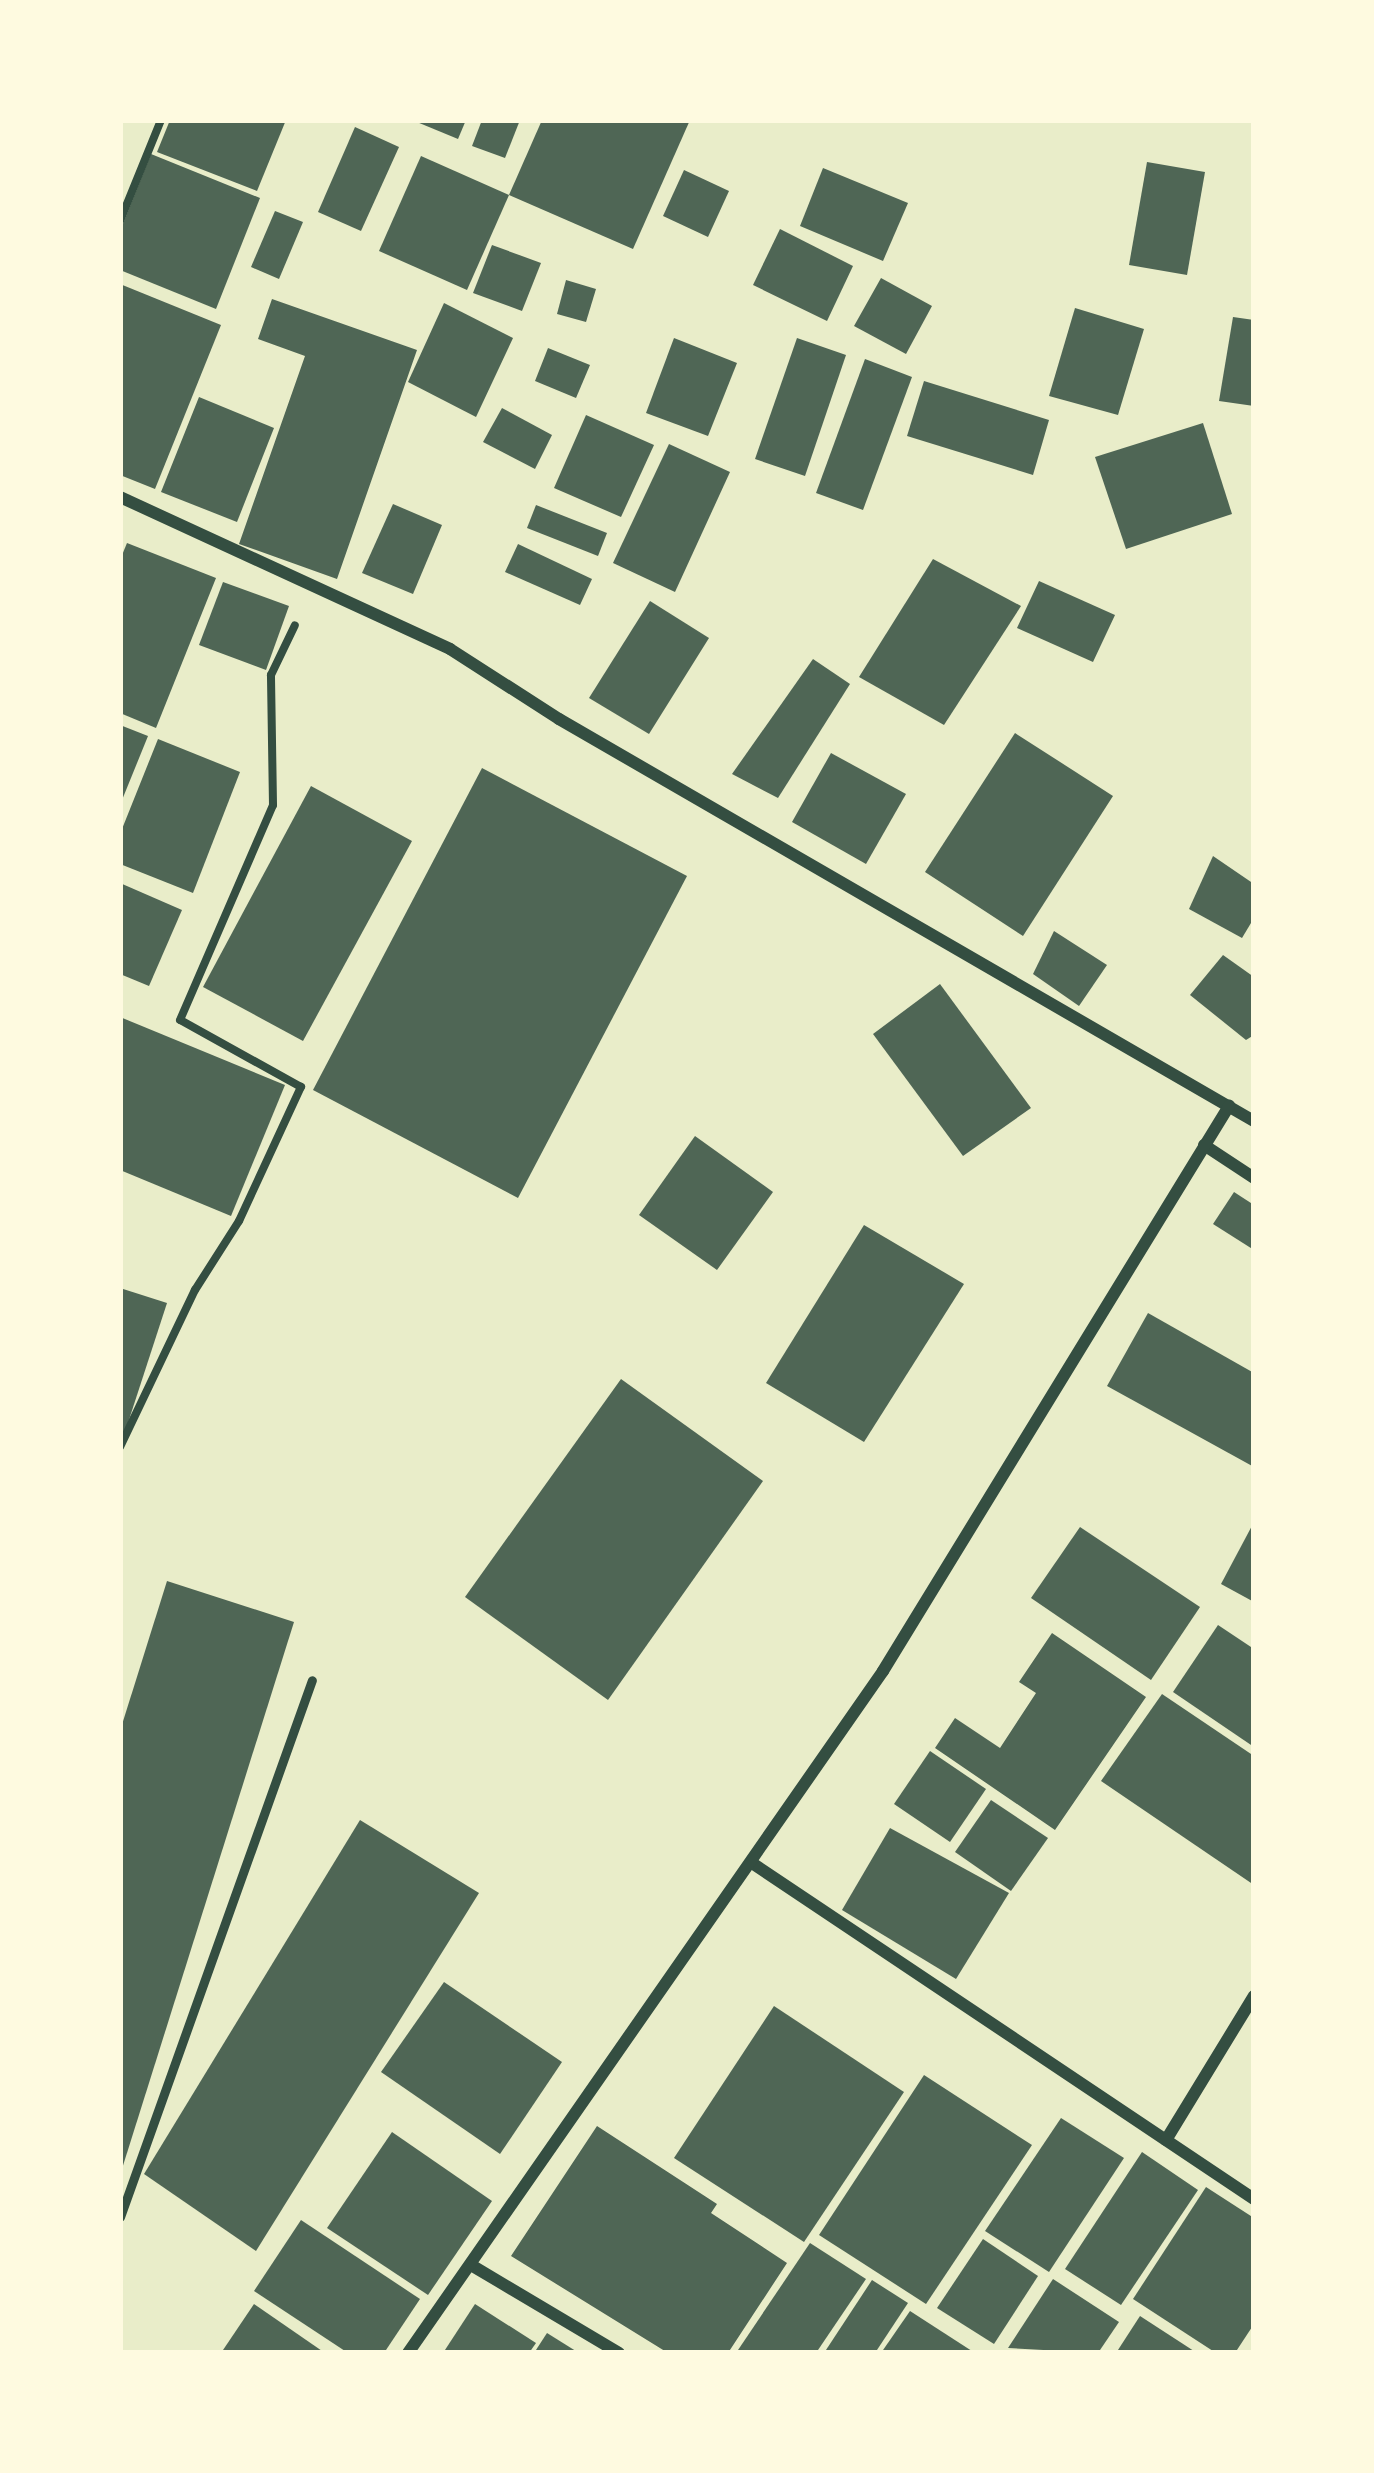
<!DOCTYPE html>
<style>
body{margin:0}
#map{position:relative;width:1374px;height:2473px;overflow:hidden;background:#e9edc9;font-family:Raleway,sans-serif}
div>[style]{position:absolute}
.building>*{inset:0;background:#4f6655}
.path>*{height:8px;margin:-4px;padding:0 4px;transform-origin:4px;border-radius:4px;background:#344e41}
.service>*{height:9px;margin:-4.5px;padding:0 4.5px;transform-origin:4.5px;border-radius:4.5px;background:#344e41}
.minor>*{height:12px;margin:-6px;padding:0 6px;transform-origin:6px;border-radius:6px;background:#344e41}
span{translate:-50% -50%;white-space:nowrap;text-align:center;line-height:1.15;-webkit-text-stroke:9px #fefae0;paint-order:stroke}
.frame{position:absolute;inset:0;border:123px solid #fefae0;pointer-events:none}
</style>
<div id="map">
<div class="building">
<i style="clip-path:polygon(170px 120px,286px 120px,257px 191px,157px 152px)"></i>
<i style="clip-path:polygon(412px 120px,466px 120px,458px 139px)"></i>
<i style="clip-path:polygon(482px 120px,520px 120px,505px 158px,472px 146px)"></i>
<i style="clip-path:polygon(542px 120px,690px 120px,633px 249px,509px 195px)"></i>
<i style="clip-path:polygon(355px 127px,399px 147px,361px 231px,318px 212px)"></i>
<i style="clip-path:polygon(151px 154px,260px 198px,216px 309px,120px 270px,120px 231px)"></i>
<i style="clip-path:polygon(421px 156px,509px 195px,467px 290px,379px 251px)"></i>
<i style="clip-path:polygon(1147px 162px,1205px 172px,1187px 275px,1129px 265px)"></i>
<i style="clip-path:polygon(823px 168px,908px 203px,883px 261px,800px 226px)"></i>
<i style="clip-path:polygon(684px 170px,729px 191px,708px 237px,663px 216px)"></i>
<i style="clip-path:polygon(275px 211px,303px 222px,279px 279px,251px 267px)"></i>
<i style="clip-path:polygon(780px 229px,853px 266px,827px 321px,753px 285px)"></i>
<i style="clip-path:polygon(492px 245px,541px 263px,522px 311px,473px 293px)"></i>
<i style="clip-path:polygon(881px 278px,932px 306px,906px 354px,854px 326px)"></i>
<i style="clip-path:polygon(566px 280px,596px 289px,586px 322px,557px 314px)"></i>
<i style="clip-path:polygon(120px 284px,221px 325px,155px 489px,120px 475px)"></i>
<i style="clip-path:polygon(272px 299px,417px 350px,337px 579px,239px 544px,305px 356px,258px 339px)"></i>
<i style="clip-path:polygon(444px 303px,513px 338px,476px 417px,408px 382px)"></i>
<i style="clip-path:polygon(1075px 308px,1144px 329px,1118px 415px,1049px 396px)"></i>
<i style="clip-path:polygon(1233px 317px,1254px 320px,1254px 406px,1219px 401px)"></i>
<i style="clip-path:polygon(674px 338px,737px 363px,708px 436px,646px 413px)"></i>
<i style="clip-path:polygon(797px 338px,846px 355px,805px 476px,755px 459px)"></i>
<i style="clip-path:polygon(548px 348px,590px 365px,576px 398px,535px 381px)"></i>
<i style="clip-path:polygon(865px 359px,912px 377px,863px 510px,816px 493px)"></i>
<i style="clip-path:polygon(924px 381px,1049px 420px,1033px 475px,907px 436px)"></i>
<i style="clip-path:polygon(199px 397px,274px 428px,237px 522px,161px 492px)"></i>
<i style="clip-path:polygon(502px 408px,552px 435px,535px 469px,483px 442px)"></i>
<i style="clip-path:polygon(586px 415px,654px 445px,621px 517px,554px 488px)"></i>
<i style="clip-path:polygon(1203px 423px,1232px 514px,1126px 549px,1095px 457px)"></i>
<i style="clip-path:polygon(669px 444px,730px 472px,675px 592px,613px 563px)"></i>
<i style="clip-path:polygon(393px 504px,442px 525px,413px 594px,362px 573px)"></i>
<i style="clip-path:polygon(536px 505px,607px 533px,598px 556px,527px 528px)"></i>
<i style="clip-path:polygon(127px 543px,216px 578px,156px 728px,120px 713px,120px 560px)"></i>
<i style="clip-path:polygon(518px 544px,592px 579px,580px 605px,505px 572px)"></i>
<i style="clip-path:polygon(933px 559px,1021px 606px,944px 725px,859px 677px)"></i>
<i style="clip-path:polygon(1039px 581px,1115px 615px,1093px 662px,1017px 628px)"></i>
<i style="clip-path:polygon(223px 582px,289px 606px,266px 670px,199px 645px)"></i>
<i style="clip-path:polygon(650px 601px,709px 638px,649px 734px,589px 698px)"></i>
<i style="clip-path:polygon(813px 659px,850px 684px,778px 798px,732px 774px)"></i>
<i style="clip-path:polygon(120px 725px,148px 736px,120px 805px)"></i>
<i style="clip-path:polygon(1015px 733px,1113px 796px,1023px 936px,925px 872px)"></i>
<i style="clip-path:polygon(158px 739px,240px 772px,193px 893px,120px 864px,120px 834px)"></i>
<i style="clip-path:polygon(831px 753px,906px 794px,866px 864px,792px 822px)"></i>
<i style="clip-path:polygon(482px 768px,687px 876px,518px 1198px,313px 1090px)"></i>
<i style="clip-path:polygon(311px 786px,412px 841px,303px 1041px,203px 987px)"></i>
<i style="clip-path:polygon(1213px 856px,1254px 884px,1254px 918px,1242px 938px,1189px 909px)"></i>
<i style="clip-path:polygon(120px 883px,182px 910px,149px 986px,120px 974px)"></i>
<i style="clip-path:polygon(1054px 931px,1107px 965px,1079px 1006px,1033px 974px)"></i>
<i style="clip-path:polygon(1223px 955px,1254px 977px,1254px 1035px,1246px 1040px,1190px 995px)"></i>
<i style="clip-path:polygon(940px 984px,1031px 1108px,963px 1156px,873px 1034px)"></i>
<i style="clip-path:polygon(120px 1017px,285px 1085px,231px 1216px,120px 1170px)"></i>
<i style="clip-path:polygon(695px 1136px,773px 1192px,717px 1270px,639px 1215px)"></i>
<i style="clip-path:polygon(1234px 1192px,1254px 1205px,1254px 1250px,1213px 1224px)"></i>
<i style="clip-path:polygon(864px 1225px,964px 1284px,864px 1442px,766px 1383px)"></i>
<i style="clip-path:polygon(120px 1288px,167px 1303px,124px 1435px,120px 1433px)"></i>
<i style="clip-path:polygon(1148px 1313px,1254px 1373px,1254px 1467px,1107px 1386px)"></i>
<i style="clip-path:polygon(621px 1379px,763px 1481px,608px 1700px,465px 1597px)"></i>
<i style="clip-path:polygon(1254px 1522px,1254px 1602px,1221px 1584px)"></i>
<i style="clip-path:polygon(1080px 1527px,1200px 1607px,1151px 1680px,1031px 1598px)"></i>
<i style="clip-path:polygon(167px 1581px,294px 1622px,121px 2172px,120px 1731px)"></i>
<i style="clip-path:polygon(1218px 1625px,1254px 1649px,1254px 1747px,1173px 1692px)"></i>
<i style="clip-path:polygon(1052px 1633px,1146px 1697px,1055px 1830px,935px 1748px,955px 1718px,1000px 1748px,1036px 1693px,1019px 1682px)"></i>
<i style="clip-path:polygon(1162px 1694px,1254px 1756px,1254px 1885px,1101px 1781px)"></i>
<i style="clip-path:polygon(930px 1751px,986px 1789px,950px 1842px,894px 1804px)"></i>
<i style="clip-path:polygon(991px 1800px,1048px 1838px,1011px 1891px,955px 1852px)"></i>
<i style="clip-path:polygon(360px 1820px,479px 1893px,256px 2251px,144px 2174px)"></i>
<i style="clip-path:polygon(890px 1828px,1009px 1893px,956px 1979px,842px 1910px)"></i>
<i style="clip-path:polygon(444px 1982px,562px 2062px,500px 2154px,381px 2072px)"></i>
<i style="clip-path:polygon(774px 2006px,904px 2092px,804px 2242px,674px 2158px)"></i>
<i style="clip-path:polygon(924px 2075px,1032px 2145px,926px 2304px,819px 2235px)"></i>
<i style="clip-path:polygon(1061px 2118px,1124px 2158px,1049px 2272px,985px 2231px)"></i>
<i style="clip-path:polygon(597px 2126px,717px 2204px,711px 2213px,787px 2263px,728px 2353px,668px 2353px,511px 2256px)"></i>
<i style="clip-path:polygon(392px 2132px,492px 2201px,428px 2295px,327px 2228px)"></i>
<i style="clip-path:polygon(1142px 2152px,1198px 2190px,1121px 2305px,1065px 2269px)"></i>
<i style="clip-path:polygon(1206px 2187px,1254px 2218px,1254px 2324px,1235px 2353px,1216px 2353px,1133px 2299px)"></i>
<i style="clip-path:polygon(301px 2220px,420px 2299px,384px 2353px,348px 2353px,254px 2291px)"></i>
<i style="clip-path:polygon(983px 2239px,1038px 2276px,994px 2344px,937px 2308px)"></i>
<i style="clip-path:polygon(810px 2243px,866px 2279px,816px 2353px,736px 2353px)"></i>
<i style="clip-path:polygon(1053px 2279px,1119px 2322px,1098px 2353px,1008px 2348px)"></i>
<i style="clip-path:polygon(872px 2280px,908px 2303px,875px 2353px,824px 2353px)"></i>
<i style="clip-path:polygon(254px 2304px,325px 2353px,221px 2353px)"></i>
<i style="clip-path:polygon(475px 2304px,536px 2343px,529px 2353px,443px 2353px)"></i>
<i style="clip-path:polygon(910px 2311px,975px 2353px,881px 2353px)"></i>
<i style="clip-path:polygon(1140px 2316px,1197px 2353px,1116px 2353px)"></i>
<i style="clip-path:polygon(547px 2333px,579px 2353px,534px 2353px)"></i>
</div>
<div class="path">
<i style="left:120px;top:221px;width:109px;rotate:-67.9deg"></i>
<i style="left:120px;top:1447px;width:174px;rotate:-64.5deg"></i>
<i style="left:195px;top:1290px;width:82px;rotate:-57.5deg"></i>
<i style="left:239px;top:1221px;width:148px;rotate:-65.2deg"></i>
<i style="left:301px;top:1087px;width:138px;rotate:-151deg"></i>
<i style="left:180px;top:1020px;width:234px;rotate:-66.6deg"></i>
<i style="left:273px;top:805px;width:130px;rotate:-90.9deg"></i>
<i style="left:271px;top:675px;width:55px;rotate:-64.4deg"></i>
</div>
<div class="service">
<i style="left:120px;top:2217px;width:570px;rotate:-70.33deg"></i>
</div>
<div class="minor">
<i style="left:120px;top:497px;width:363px;rotate:24.7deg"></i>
<i style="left:450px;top:649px;width:130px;rotate:32.7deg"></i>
<i style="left:559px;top:719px;width:803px;rotate:30.05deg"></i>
<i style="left:1204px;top:1145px;width:60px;rotate:33.4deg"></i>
<i style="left:752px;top:1863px;width:604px;rotate:33.8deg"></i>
<i style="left:1166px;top:2140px;width:169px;rotate:-58.6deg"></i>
<i style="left:471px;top:2265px;width:172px;rotate:30.7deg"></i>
<i style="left:408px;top:2353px;width:831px;rotate:-55.14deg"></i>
<i style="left:883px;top:1671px;width:663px;rotate:-58.52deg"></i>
</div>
<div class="frame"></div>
</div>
